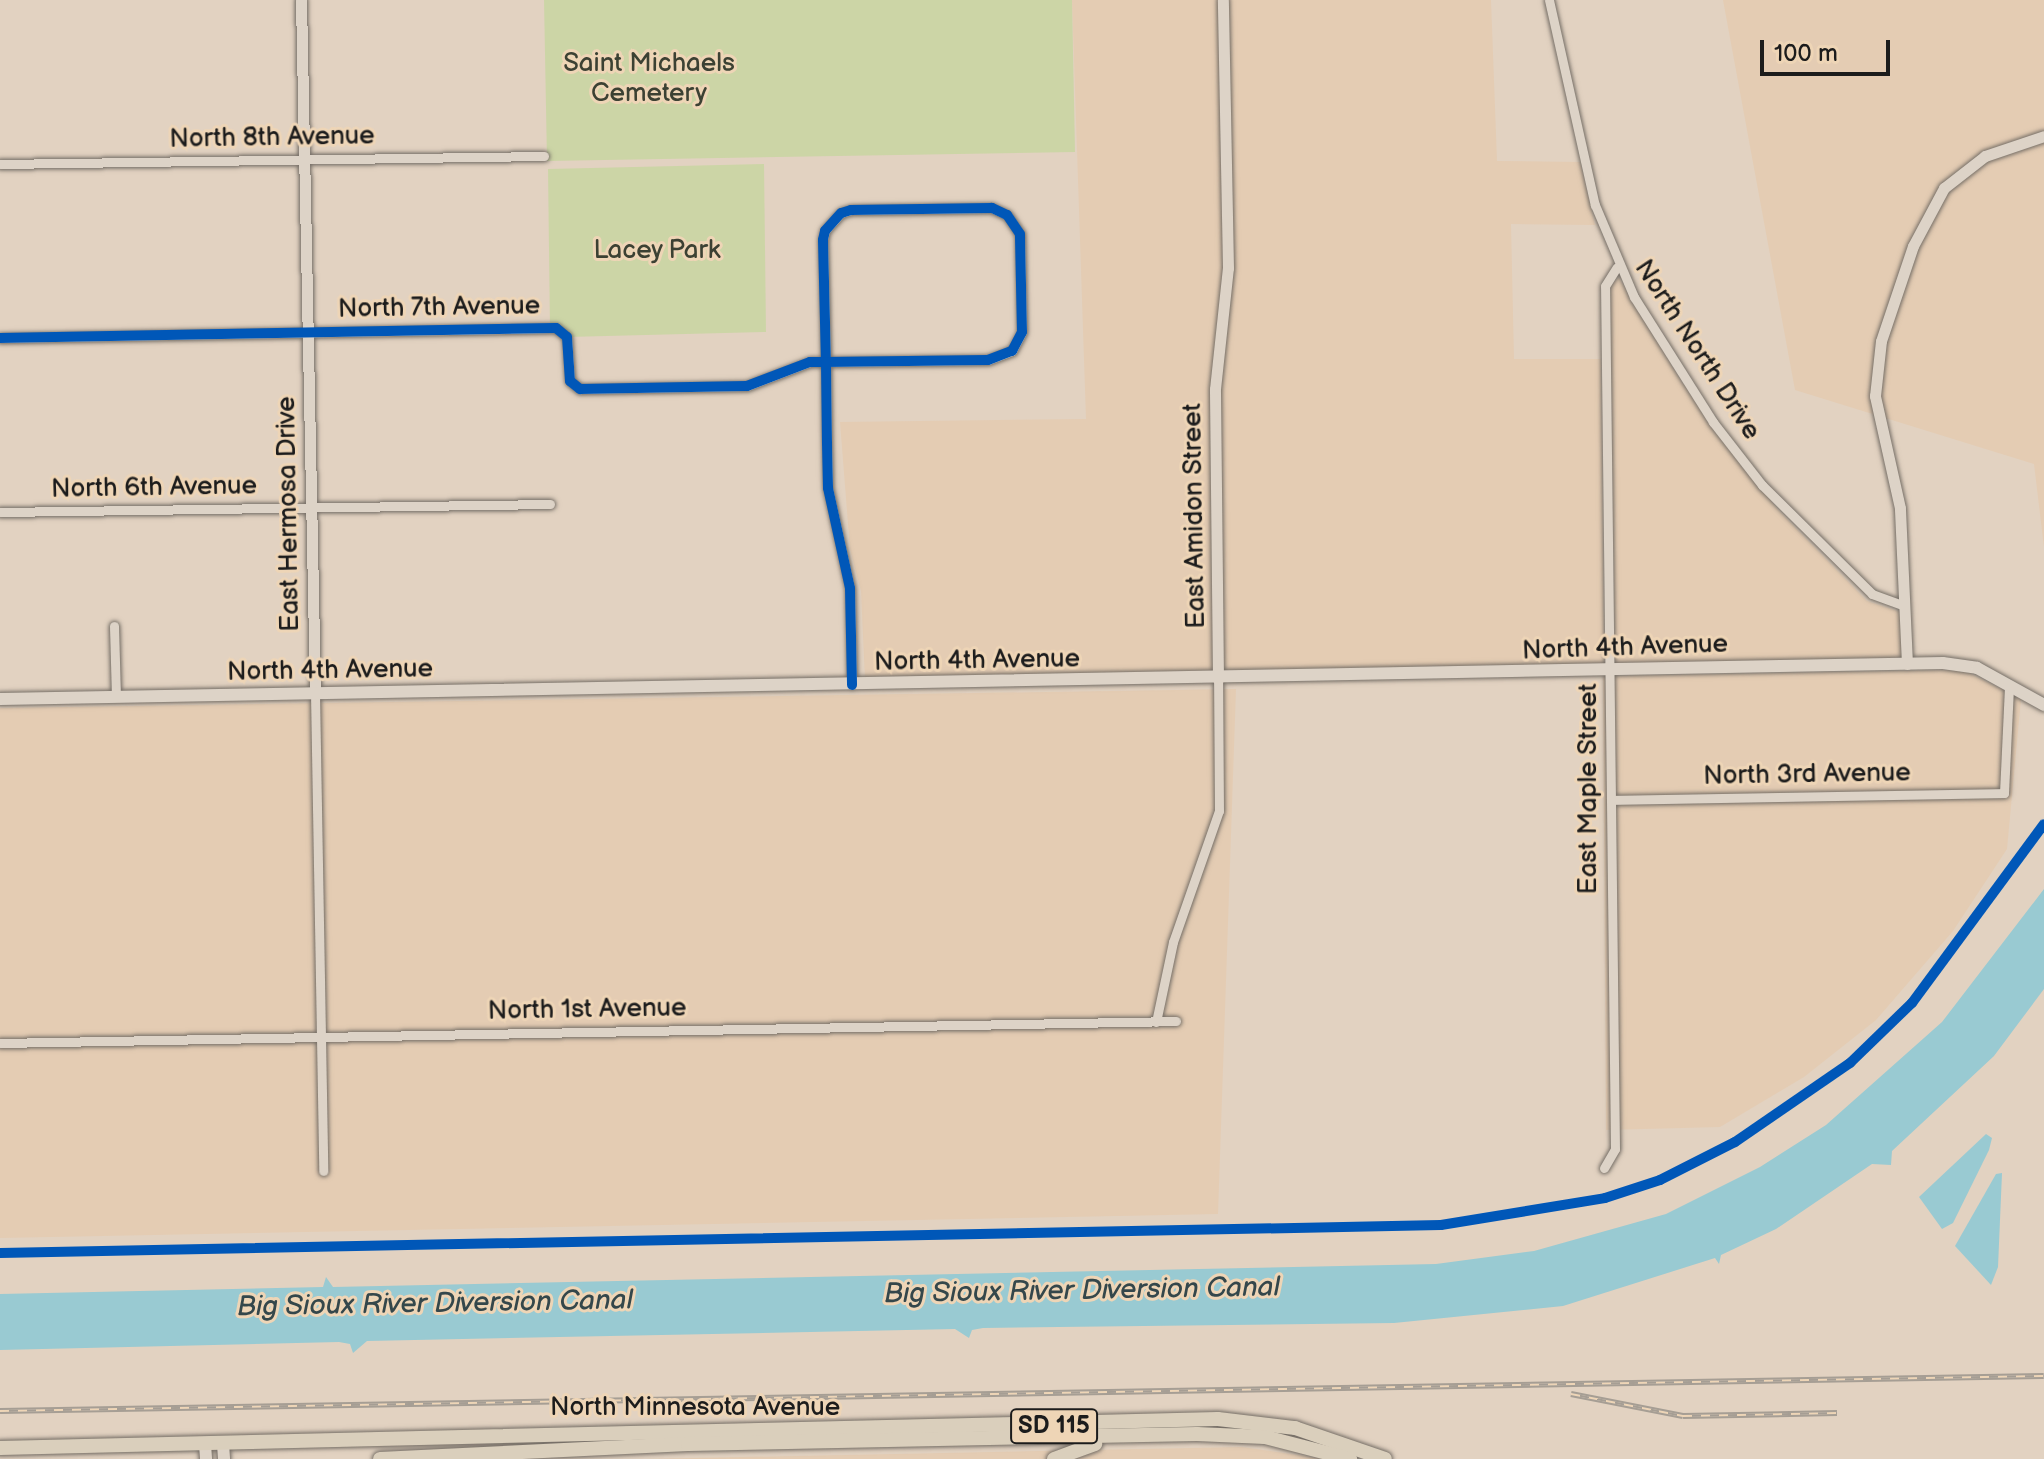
<!DOCTYPE html>
<style>
body{margin:0}
#map{position:relative;width:2044px;height:1459px;overflow:hidden;background:#e2d2c1;font-family:"Balsamiq Sans",sans-serif}
div>[style]{position:absolute}
.built>*{inset:0;background:#e4ccb3}
.green>*{inset:0;background:#ccd5a6}
.water>*{inset:0;background:#99cad2}
.roads{filter:drop-shadow(0 0 2px #756e66) drop-shadow(0 0 2px #756e66)}
.minor>*{height:9px;margin:-4.5px;padding:0 4.5px;transform-origin:4.5px;border-radius:4.5px;background:#ddd3c7}
.tertiary>*{height:11px;margin:-5.5px;padding:0 5.5px;transform-origin:5.5px;border-radius:5.5px;background:#ddd3c7}
.secondary>*{height:12px;margin:-6px;padding:0 6px;transform-origin:6px;border-radius:6px;background:#ddd3c7}
.primary>*{height:14px;margin:-7px;padding:0 7px;transform-origin:7px;border-radius:7px;background:#dacfbc}
.rail>*{height:6px;margin-top:-3px;transform-origin:0;background:repeating-linear-gradient(90deg,#eed5b6 0 9px,#a69e94 0 18px);box-sizing:border-box;border-block:2px solid #a69e94}
.cycleway>*{height:10px;margin:-5px;padding:0 5px;transform-origin:5px;border-radius:5px;background:#0057b8}
span{translate:-50% -50%;white-space:nowrap;text-align:center;line-height:1.15;-webkit-text-stroke:6px #eed5b6;paint-order:stroke}
.shield-label span{padding:2px 6px;background:#eed5b6;border:2px solid;border-radius:6px;-webkit-text-stroke-width:0}
.shield-label{font-size:24px;color:#1c1c1c;font-weight:700}
.park-label{font-size:26px;color:#3c4133}
.street-label{font-size:26px;color:#1c1c1c}
.water-label{font-size:28px;color:#34474b;font-style:italic}
.scale{position:absolute;left:1760px;top:40px;width:130px;height:36px;box-sizing:border-box;border:4px solid #1c1c1c;border-top:0;padding-left:10px;font-size:24px;line-height:28px;white-space:nowrap;color:#1c1c1c;-webkit-text-stroke:6px #eed5b6;paint-order:stroke}
</style>
<div id="map">
<div class="built">
<i style="clip-path:polygon(1072px 0,1491px 0,1497px 161px,1580px 162px,1595px 225px,1511px 224px,1514px 359px,1601px 359px,1604px 666px,865px 679px,861px 591px,850px 549px,840px 422px,1086px 419px)"></i>
<i style="clip-path:polygon(1723px 0,2044px 0,2044px 547px,2034px 464px,1795px 390px)"></i>
<i style="clip-path:polygon(1619px 278px,1681px 381px,1778px 510px,1867px 601px,1900px 612px,1903px 659px,1615px 665px,1610px 286px)"></i>
<i style="clip-path:polygon(1963px 670px,2021px 699px,2007px 849px,1953px 931px,1876px 1020px,1804px 1077px,1720px 1127px,1606px 1130px,1603px 676px)"></i>
<i style="clip-path:polygon(1236px 689px,1218px 1214px,0 1238px,0 708px)"></i>
<i style="clip-path:polygon(1242px 1447px,1325px 1459px,646px 1459px)"></i>
</div>
<div class="green">
<i style="clip-path:polygon(544px 0,1072px 0,1075px 152px,547px 161px)"></i>
<i style="clip-path:polygon(764px 164px,766px 332px,567px 337px,550px 328px,548px 169px)"></i>
</div>
<div class="water">
<i style="clip-path:polygon(2044px 889px,2044px 989px,1994px 1056px,1892px 1151px,1891px 1165px,1872px 1164px,1776px 1229px,1721px 1255px,1719px 1264px,1715px 1258px,1563px 1306px,1394px 1323px,983px 1328px,972px 1330px,969px 1338px,955px 1329px,367px 1341px,353px 1353px,350px 1344px,339px 1342px,0 1350px,0 1294px,323px 1287px,326px 1277px,333px 1287px,1436px 1264px,1534px 1251px,1666px 1214px,1760px 1167px,1826px 1125px,1942px 1022px)"></i>
<i style="clip-path:polygon(1986px 1134px,1992px 1138px,1989px 1150px,1953px 1223px,1942px 1229px,1919px 1197px)"></i>
<i style="clip-path:polygon(2002px 1173px,1998px 1267px,1991px 1285px,1955px 1246px,1996px 1174px)"></i>
</div>
<div class="roads">
<div class="minor">
<i style="left:1549px;top:0;width:210px;rotate:77.4deg"></i>
<i style="left:1595px;top:205px;width:100px;rotate:67deg"></i>
<i style="left:1634px;top:297px;width:148px;rotate:57.7deg"></i>
<i style="left:1713px;top:422px;width:80px;rotate:52.1deg"></i>
<i style="left:1762px;top:485px;width:155px;rotate:44.7deg"></i>
<i style="left:1872px;top:594px;width:35px;rotate:20deg"></i>
<i style="left:0;top:164px;width:544px;rotate:-0.84deg"></i>
<i style="left:0;top:338px;width:556px;rotate:-1.03deg"></i>
<i style="left:556px;top:328px;width:14px;rotate:39deg"></i>
<i style="left:567px;top:337px;width:44px;rotate:86.1deg"></i>
<i style="left:570px;top:381px;width:13px;rotate:39deg"></i>
<i style="left:580px;top:389px;width:167px;rotate:-1deg"></i>
<i style="left:747px;top:386px;width:67px;rotate:-20.9deg"></i>
<i style="left:810px;top:362px;width:16px"></i>
<i style="left:826px;top:362px;width:162px;rotate:-0.7deg"></i>
<i style="left:988px;top:360px;width:26px;rotate:-21deg"></i>
<i style="left:1012px;top:351px;width:21px;rotate:-62deg"></i>
<i style="left:1022px;top:332px;width:98px;rotate:-91.2deg"></i>
<i style="left:1020px;top:234px;width:23px;rotate:-124deg"></i>
<i style="left:1007px;top:215px;width:17px;rotate:-155deg"></i>
<i style="left:992px;top:208px;width:141px;rotate:179.2deg"></i>
<i style="left:851px;top:210px;width:10px;rotate:163deg"></i>
<i style="left:841px;top:213px;width:24px;rotate:132deg"></i>
<i style="left:825px;top:231px;width:9px;rotate:103deg"></i>
<i style="left:823px;top:240px;width:122px;rotate:88.6deg"></i>
<i style="left:826px;top:362px;width:81px;rotate:89.3deg"></i>
<i style="left:827px;top:443px;width:45px;rotate:88.7deg"></i>
<i style="left:828px;top:488px;width:102px;rotate:77.6deg"></i>
<i style="left:850px;top:588px;width:97px;rotate:88.8deg"></i>
<i style="left:0;top:512px;width:550px;rotate:-0.83deg"></i>
<i style="left:114px;top:626px;width:71px;rotate:88.4deg"></i>
<i style="left:315px;top:693px;width:478px;rotate:89deg"></i>
<i style="left:1611px;top:800px;width:393px;rotate:-1deg"></i>
<i style="left:2004px;top:793px;width:108px;rotate:-87.3deg"></i>
<i style="left:1156px;top:1022px;width:82px;rotate:-78deg"></i>
<i style="left:1173px;top:942px;width:139px;rotate:-70.7deg"></i>
<i style="left:1219px;top:811px;width:132px;rotate:-90.4deg"></i>
<i style="left:0;top:1043px;width:1176px;rotate:-1.07deg"></i>
<i style="left:1604px;top:1168px;width:22px;rotate:-60deg"></i>
<i style="left:1615px;top:1149px;width:863px;rotate:-90.66deg"></i>
<i style="left:1605px;top:286px;width:22px;rotate:-58deg"></i>
</div>
<div class="tertiary">
<i style="left:301px;top:0;width:693px;rotate:88.84deg"></i>
<i style="left:1907px;top:664px;width:156px;rotate:-92.6deg"></i>
<i style="left:1900px;top:508px;width:115px;rotate:-102.6deg"></i>
<i style="left:1875px;top:396px;width:55px;rotate:-83.8deg"></i>
<i style="left:1881px;top:341px;width:100px;rotate:-71.4deg"></i>
<i style="left:1913px;top:246px;width:66px;rotate:-61.9deg"></i>
<i style="left:1944px;top:188px;width:52px;rotate:-38deg"></i>
<i style="left:1985px;top:156px;width:62px;rotate:-18.7deg"></i>
<i style="left:1218px;top:679px;width:290px;rotate:-90.6deg"></i>
<i style="left:1215px;top:389px;width:122px;rotate:-83.9deg"></i>
<i style="left:1228px;top:268px;width:268px;rotate:-91.1deg"></i>
</div>
<div class="secondary">
<i style="left:0;top:699px;width:1943px;rotate:-1.06deg"></i>
<i style="left:1943px;top:663px;width:34px;rotate:8deg"></i>
<i style="left:1977px;top:668px;width:77px;rotate:28.9deg"></i>
<i style="left:205px;top:1444px;width:15px;rotate:86deg"></i>
<i style="left:223px;top:1444px;width:15px;rotate:86deg"></i>
</div>
<div class="primary">
<i style="left:0;top:1448px;width:1218px;rotate:-1.36deg"></i>
<i style="left:1218px;top:1419px;width:78px;rotate:6.7deg"></i>
<i style="left:1295px;top:1428px;width:95px;rotate:19deg"></i>
<i style="left:380px;top:1459px;width:308px;rotate:-2.8deg"></i>
<i style="left:688px;top:1444px;width:509px;rotate:-1.13deg"></i>
<i style="left:1197px;top:1434px;width:68px;rotate:2.5deg"></i>
<i style="left:1265px;top:1437px;width:88px;rotate:14.5deg"></i>
<i style="left:1054px;top:1459px;width:44px;rotate:-20.1deg"></i>
</div>
</div>
<div class="rail">
<i style="left:1571px;top:1394px;width:114px;rotate:11.1deg"></i>
<i style="left:1683px;top:1416px;width:154px;rotate:-1.1deg"></i>
<i style="left:0;top:1411px;width:2044px;rotate:-0.98deg"></i>
</div>
<div class="cycleway">
<i style="left:0;top:338px;width:556px;rotate:-1.03deg"></i>
<i style="left:556px;top:328px;width:14px;rotate:39deg"></i>
<i style="left:567px;top:337px;width:44px;rotate:86.1deg"></i>
<i style="left:570px;top:381px;width:13px;rotate:39deg"></i>
<i style="left:580px;top:389px;width:167px;rotate:-1deg"></i>
<i style="left:747px;top:386px;width:67px;rotate:-20.9deg"></i>
<i style="left:810px;top:362px;width:16px"></i>
<i style="left:826px;top:362px;width:162px;rotate:-0.7deg"></i>
<i style="left:988px;top:360px;width:26px;rotate:-21deg"></i>
<i style="left:1012px;top:351px;width:21px;rotate:-62deg"></i>
<i style="left:1022px;top:332px;width:98px;rotate:-91.2deg"></i>
<i style="left:1020px;top:234px;width:23px;rotate:-124deg"></i>
<i style="left:1007px;top:215px;width:17px;rotate:-155deg"></i>
<i style="left:992px;top:208px;width:141px;rotate:179.2deg"></i>
<i style="left:851px;top:210px;width:10px;rotate:163deg"></i>
<i style="left:841px;top:213px;width:24px;rotate:132deg"></i>
<i style="left:825px;top:231px;width:9px;rotate:103deg"></i>
<i style="left:823px;top:240px;width:122px;rotate:88.6deg"></i>
<i style="left:826px;top:362px;width:81px;rotate:89.3deg"></i>
<i style="left:827px;top:443px;width:45px;rotate:88.7deg"></i>
<i style="left:828px;top:488px;width:102px;rotate:77.6deg"></i>
<i style="left:850px;top:588px;width:97px;rotate:88.8deg"></i>
<i style="left:0;top:1253px;width:1441px;rotate:-1.11deg"></i>
<i style="left:1441px;top:1225px;width:166px;rotate:-9.3deg"></i>
<i style="left:1605px;top:1198px;width:58px;rotate:-18.1deg"></i>
<i style="left:1660px;top:1180px;width:84px;rotate:-26.9deg"></i>
<i style="left:1735px;top:1142px;width:140px;rotate:-34.5deg"></i>
<i style="left:1850px;top:1063px;width:86px;rotate:-44.1deg"></i>
<i style="left:1912px;top:1003px;width:222px;rotate:-53.6deg"></i>
</div>
<div class="shield-label">
<span style="left:1054px;top:1426px">SD 115</span>
</div>
<div class="park-label">
<span style="left:649px;top:79px">Saint Michaels<br>Cemetery</span>
<span style="left:657px;top:251px">Lacey Park</span>
</div>
<div class="street-label">
<span style="left:272px;top:138px;rotate:-1deg">North 8th Avenue</span>
<span style="left:439px;top:308px;rotate:-1deg">North 7th Avenue</span>
<span style="left:1697px;top:350px;rotate:57deg">North North Drive</span>
<span style="left:154px;top:488px;rotate:-1deg">North 6th Avenue</span>
<span style="left:289px;top:514px;rotate:-91deg">East Hermosa Drive</span>
<span style="left:1195px;top:516px;rotate:-91deg">East Amidon Street</span>
<span style="left:1625px;top:648px;rotate:-2deg">North 4th Avenue</span>
<span style="left:977px;top:661px;rotate:-1deg">North 4th Avenue</span>
<span style="left:330px;top:671px;rotate:-1deg">North 4th Avenue</span>
<span style="left:1807px;top:775px;rotate:-1deg">North 3rd Avenue</span>
<span style="left:1589px;top:789px;rotate:-90deg">East Maple Street</span>
<span style="left:587px;top:1010px;rotate:-1deg">North 1st Avenue</span>
<span style="left:695px;top:1408px">North Minnesota Avenue</span>
</div>
<div class="water-label">
<span style="left:1082px;top:1291px;rotate:-1deg">Big Sioux River Diversion Canal</span>
<span style="left:435px;top:1304px;rotate:-1deg">Big Sioux River Diversion Canal</span>
</div>
<div class="scale">100 m</div>
</div>
